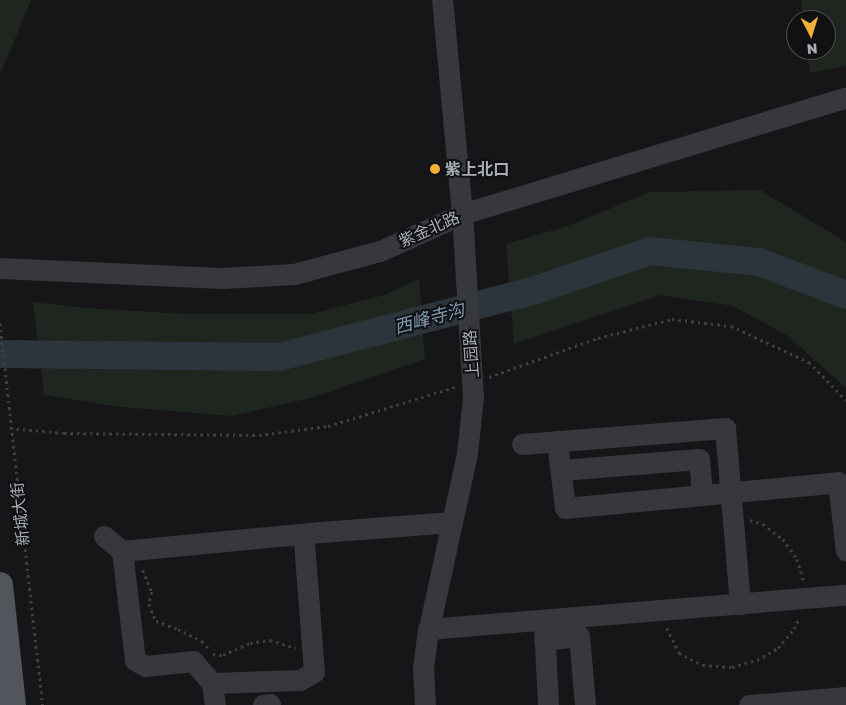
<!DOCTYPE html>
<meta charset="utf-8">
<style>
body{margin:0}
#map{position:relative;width:846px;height:705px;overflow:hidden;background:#161618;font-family:"Golos Text","Noto Sans SC",sans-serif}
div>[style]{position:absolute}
.green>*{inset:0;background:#1e261f}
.river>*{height:28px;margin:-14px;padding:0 14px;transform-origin:14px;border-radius:14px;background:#2c353c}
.path>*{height:2.5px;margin-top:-1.25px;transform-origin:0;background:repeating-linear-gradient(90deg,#3d3f44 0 2.5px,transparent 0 6.5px)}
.minor>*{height:21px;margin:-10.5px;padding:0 10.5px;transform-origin:10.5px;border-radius:10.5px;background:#37383d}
.major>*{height:26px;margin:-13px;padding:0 13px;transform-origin:13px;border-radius:13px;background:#53555c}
.dots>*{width:14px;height:14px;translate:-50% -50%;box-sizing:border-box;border:2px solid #111113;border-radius:50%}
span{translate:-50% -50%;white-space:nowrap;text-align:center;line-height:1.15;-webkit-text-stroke:4px #111113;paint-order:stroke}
.poi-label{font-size:16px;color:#a8adb8;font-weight:700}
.left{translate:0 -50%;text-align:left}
.street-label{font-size:16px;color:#a8adb8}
.water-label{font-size:18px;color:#7f9bb3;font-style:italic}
.north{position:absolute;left:786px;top:10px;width:50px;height:50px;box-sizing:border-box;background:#111113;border:1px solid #4d4f55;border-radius:50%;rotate:175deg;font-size:14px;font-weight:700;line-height:20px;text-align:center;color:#a8adb8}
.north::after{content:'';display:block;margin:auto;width:18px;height:22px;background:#f2b134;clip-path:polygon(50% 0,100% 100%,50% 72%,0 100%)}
</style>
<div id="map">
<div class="green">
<i style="clip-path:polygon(0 0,31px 0,0 75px)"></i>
<i style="clip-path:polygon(801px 0,846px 0,846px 66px,810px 73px,807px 50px,826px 50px,826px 20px,803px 20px)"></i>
<i style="clip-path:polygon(760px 190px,846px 242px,846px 388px,788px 336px,733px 306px,660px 295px,514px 344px,506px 244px,568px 226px,650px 192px)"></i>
<i style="clip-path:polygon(419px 279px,425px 359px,311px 398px,232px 416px,121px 407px,44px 395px,33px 302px,85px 308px,187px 314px,311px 314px,384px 295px)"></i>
</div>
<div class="river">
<i style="left:0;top:354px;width:279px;rotate:0.6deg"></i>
<i style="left:279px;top:357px;width:266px;rotate:-14.6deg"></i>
<i style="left:536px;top:290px;width:120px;rotate:-18.9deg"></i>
<i style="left:650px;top:251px;width:110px;rotate:5.8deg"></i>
<i style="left:759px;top:262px;width:93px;rotate:20.8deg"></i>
</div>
<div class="path">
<i style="left:0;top:323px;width:384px;rotate:83.6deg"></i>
<i style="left:489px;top:377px;width:116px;rotate:-19.7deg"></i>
<i style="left:598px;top:338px;width:76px;rotate:-14.4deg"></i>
<i style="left:672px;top:319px;width:59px;rotate:6.8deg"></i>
<i style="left:731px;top:326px;width:86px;rotate:24.8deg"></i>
<i style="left:809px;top:362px;width:53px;rotate:45.8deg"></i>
<i style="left:10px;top:428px;width:54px;rotate:5.3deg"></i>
<i style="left:64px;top:433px;width:195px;rotate:0.6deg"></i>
<i style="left:259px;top:435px;width:70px;rotate:-7.4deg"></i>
<i style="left:328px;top:426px;width:133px;rotate:-17.1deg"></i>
<i style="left:750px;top:520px;width:14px;rotate:17deg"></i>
<i style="left:763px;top:524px;width:25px;rotate:37deg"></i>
<i style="left:783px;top:539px;width:24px;rotate:55deg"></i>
<i style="left:797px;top:559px;width:24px;rotate:73deg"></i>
<i style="left:143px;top:570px;width:24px;rotate:68deg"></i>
<i style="left:152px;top:592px;width:12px;rotate:104deg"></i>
<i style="left:149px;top:604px;width:18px;rotate:68deg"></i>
<i style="left:156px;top:621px;width:23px;rotate:20deg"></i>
<i style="left:178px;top:629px;width:27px;rotate:27deg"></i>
<i style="left:202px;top:641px;width:9px;rotate:49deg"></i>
<i style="left:667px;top:628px;width:28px;rotate:64deg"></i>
<i style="left:679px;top:653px;width:27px;rotate:27deg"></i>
<i style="left:703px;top:665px;width:29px;rotate:4deg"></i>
<i style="left:732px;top:667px;width:26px;rotate:-16deg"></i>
<i style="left:757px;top:660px;width:24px;rotate:-30deg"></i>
<i style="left:778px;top:648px;width:25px;rotate:-50deg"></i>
<i style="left:794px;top:629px;width:13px;rotate:-67deg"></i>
<i style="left:213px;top:654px;width:10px;rotate:6deg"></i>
<i style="left:223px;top:655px;width:30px;rotate:-24deg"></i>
<i style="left:250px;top:643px;width:20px;rotate:-9deg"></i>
<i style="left:270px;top:640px;width:27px;rotate:17deg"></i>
</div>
<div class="minor">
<i style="left:0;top:268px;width:221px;rotate:2.6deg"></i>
<i style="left:221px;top:278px;width:73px;rotate:-3.1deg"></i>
<i style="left:294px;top:274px;width:89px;rotate:-15deg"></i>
<i style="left:380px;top:251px;width:90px;rotate:-24.3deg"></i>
<i style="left:462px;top:214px;width:401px;rotate:-16.9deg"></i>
<i style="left:557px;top:441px;width:67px;rotate:83.2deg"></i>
<i style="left:565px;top:508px;width:274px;rotate:-5.4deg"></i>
<i style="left:838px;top:482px;width:69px;rotate:83.4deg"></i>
<i style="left:522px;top:444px;width:204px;rotate:-4.5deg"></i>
<i style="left:725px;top:428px;width:177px;rotate:85.1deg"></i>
<i style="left:561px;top:470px;width:138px;rotate:-4.6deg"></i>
<i style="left:699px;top:459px;width:36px;rotate:85deg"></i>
<i style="left:104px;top:536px;width:23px;rotate:40deg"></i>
<i style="left:544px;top:625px;width:80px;rotate:87.1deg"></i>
<i style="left:428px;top:629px;width:419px;rotate:-4.7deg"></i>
<i style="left:544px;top:640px;width:35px;rotate:-7deg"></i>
<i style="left:579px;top:636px;width:69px;rotate:85deg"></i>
<i style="left:212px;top:683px;width:29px;rotate:-131deg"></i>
<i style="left:193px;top:661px;width:48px;rotate:174.1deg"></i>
<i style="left:145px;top:666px;width:12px;rotate:-149deg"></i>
<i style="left:135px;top:660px;width:110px;rotate:-96.8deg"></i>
<i style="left:122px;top:551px;width:187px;rotate:-5.5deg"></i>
<i style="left:215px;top:705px;width:22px;rotate:-98deg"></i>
<i style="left:212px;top:683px;width:88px;rotate:-2deg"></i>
<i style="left:300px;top:680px;width:16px;rotate:-30deg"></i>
<i style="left:314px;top:672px;width:131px;rotate:-94.4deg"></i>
<i style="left:304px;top:541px;width:9px;rotate:-63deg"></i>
<i style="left:308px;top:533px;width:144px;rotate:-4.4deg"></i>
<i style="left:263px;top:705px;width:7px;rotate:-8deg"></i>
<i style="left:425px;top:705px;width:36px;rotate:-93deg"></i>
<i style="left:423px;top:669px;width:32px;rotate:-83deg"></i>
<i style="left:427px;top:637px;width:188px;rotate:-77.7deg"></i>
<i style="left:467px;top:453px;width:56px;rotate:-83.9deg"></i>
<i style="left:473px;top:397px;width:183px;rotate:-93.4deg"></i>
<i style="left:462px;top:214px;width:215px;rotate:-95.3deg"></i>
<i style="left:749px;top:705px;width:97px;rotate:-4.7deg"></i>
</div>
<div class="major">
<i style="left:0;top:585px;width:121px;rotate:83.8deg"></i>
</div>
<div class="dots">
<i style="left:435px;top:169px;background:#f2b134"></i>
</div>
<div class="poi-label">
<span class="left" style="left:445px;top:169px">紫上北口</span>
</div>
<div class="street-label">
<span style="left:429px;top:229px;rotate:-24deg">紫金北路</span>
<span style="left:471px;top:354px;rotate:-94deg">上园路</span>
<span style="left:20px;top:514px;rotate:-96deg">新城大街</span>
</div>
<div class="water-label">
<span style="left:429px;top:318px;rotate:-15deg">西峰寺沟</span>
</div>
<div class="north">N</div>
</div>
